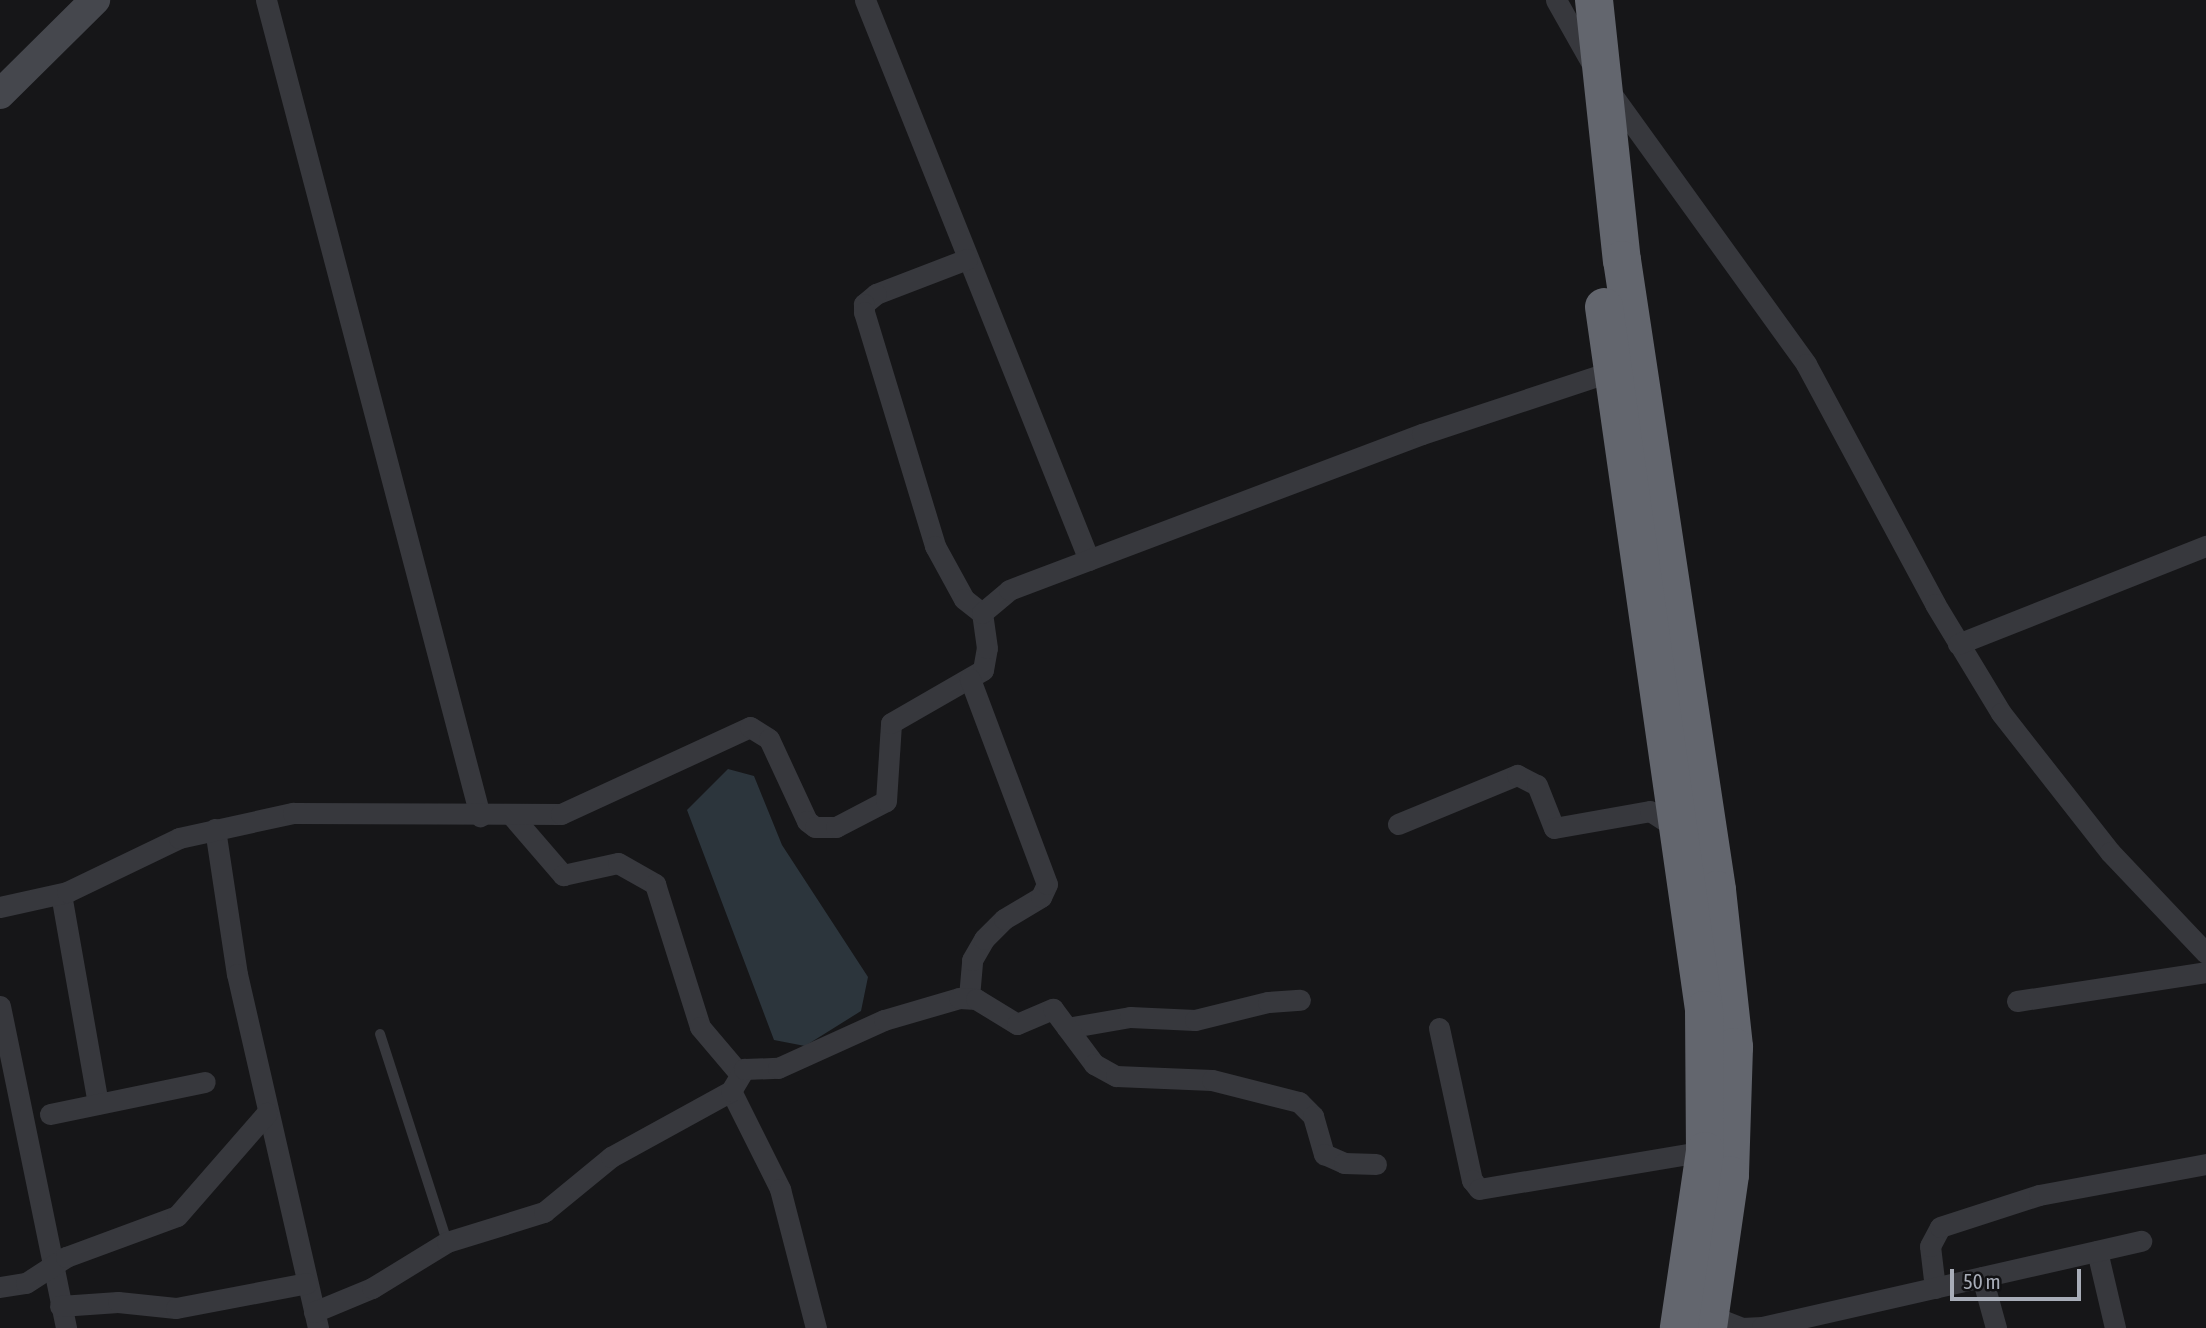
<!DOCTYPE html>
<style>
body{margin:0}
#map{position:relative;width:2206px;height:1328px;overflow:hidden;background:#161618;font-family:"Asap Condensed",sans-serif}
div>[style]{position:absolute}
.water>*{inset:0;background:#2c353c}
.lane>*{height:10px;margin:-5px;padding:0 5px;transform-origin:5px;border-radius:5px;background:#37383d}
.street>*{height:21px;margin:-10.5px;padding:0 10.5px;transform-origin:10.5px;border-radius:10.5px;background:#37383d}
.secondary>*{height:30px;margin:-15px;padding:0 15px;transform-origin:15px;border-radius:15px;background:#45474d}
.highway>*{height:38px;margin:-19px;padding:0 19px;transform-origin:19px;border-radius:19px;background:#63666e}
span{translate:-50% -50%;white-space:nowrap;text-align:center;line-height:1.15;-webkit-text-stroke:5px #111113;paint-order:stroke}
.scale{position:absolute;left:1950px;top:1269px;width:131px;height:32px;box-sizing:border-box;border:4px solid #a8adb8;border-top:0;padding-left:9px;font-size:21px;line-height:24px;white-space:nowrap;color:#a8adb8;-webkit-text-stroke:5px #111113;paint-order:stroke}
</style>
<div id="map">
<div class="water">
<i style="clip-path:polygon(728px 769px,754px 776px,782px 845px,868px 977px,861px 1011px,805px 1046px,774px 1040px,687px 810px)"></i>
</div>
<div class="lane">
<i style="left:380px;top:1034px;width:219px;rotate:72.1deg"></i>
</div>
<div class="street">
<i style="left:266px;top:0;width:844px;rotate:75.3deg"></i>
<i style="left:865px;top:0;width:603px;rotate:68.2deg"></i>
<i style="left:1556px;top:0;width:71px;rotate:60.6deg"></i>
<i style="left:1610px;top:92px;width:335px;rotate:54.2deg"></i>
<i style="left:1806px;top:364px;width:272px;rotate:61.7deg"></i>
<i style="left:1935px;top:604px;width:127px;rotate:58.8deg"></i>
<i style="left:2001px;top:713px;width:177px;rotate:51.9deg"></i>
<i style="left:2110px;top:852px;width:139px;rotate:46.5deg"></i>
<i style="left:967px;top:259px;width:97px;rotate:159deg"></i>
<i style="left:876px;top:294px;width:16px;rotate:140deg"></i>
<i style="left:864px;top:304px;width:8px;rotate:90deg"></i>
<i style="left:864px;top:312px;width:245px;rotate:73.1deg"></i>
<i style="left:935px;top:546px;width:60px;rotate:61.3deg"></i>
<i style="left:964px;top:599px;width:23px;rotate:38deg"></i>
<i style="left:1958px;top:644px;width:267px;rotate:-21.6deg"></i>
<i style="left:513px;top:817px;width:77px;rotate:49.2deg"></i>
<i style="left:563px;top:875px;width:56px;rotate:-12.3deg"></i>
<i style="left:618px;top:863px;width:43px;rotate:29.6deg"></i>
<i style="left:655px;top:884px;width:150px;rotate:72.5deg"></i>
<i style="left:700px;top:1027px;width:60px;rotate:49.7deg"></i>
<i style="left:1398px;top:824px;width:129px;rotate:-22.4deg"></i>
<i style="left:1517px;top:775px;width:22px;rotate:27deg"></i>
<i style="left:1537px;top:785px;width:46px;rotate:68.4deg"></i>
<i style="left:1554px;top:828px;width:97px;rotate:-10deg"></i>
<i style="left:1650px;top:811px;width:35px;rotate:33deg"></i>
<i style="left:215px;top:829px;width:147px;rotate:81.4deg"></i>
<i style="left:237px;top:974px;width:363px;rotate:77.1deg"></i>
<i style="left:61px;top:894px;width:213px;rotate:80deg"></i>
<i style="left:0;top:907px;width:69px;rotate:-12.6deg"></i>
<i style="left:67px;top:892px;width:124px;rotate:-25.7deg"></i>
<i style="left:179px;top:838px;width:117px;rotate:-12.4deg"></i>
<i style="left:293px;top:813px;width:268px;rotate:0.2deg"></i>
<i style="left:561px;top:814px;width:208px;rotate:-24.7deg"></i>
<i style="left:750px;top:727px;width:22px;rotate:32deg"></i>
<i style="left:769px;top:739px;width:90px;rotate:65.1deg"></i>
<i style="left:807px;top:821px;width:10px;rotate:37deg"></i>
<i style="left:815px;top:827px;width:21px"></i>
<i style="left:836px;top:827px;width:56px;rotate:-27.5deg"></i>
<i style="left:886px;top:801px;width:78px;rotate:-86.3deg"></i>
<i style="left:891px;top:723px;width:106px;rotate:-29.9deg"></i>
<i style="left:983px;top:670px;width:22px;rotate:-80deg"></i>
<i style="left:987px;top:648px;width:35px;rotate:-98deg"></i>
<i style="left:982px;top:613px;width:35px;rotate:-40deg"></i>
<i style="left:1009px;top:590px;width:441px;rotate:-20.7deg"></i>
<i style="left:1422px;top:434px;width:201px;rotate:-18.3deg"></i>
<i style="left:969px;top:997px;width:37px;rotate:-85deg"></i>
<i style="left:972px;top:960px;width:24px;rotate:-60deg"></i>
<i style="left:984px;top:939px;width:28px;rotate:-45deg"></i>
<i style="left:1004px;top:919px;width:43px;rotate:-30.7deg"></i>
<i style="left:1041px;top:897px;width:14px;rotate:-65deg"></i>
<i style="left:1047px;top:884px;width:219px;rotate:-110.6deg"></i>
<i style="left:2017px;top:1001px;width:191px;rotate:-8.7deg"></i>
<i style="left:0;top:1006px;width:329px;rotate:78.4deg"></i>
<i style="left:1067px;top:1028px;width:64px;rotate:-9.9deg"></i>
<i style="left:1130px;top:1017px;width:65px;rotate:2.6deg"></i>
<i style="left:1195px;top:1020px;width:75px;rotate:-13.9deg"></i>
<i style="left:1268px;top:1002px;width:32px;rotate:-4deg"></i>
<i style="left:1439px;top:1028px;width:156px;rotate:77.8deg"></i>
<i style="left:1472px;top:1180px;width:11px;rotate:52deg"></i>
<i style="left:1479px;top:1189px;width:229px;rotate:-9.5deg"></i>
<i style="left:731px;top:1091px;width:110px;rotate:63.4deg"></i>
<i style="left:780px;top:1189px;width:144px;rotate:75.5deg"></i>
<i style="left:50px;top:1114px;width:158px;rotate:-11.7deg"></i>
<i style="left:2097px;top:1251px;width:79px;rotate:76.8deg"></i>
<i style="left:1982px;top:1277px;width:53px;rotate:74.6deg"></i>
<i style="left:0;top:1287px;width:26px;rotate:-9deg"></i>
<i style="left:26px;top:1283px;width:48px;rotate:-33deg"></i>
<i style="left:66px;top:1257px;width:118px;rotate:-20.3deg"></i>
<i style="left:177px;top:1216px;width:137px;rotate:-48.9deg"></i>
<i style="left:1935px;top:1288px;width:42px;rotate:-96.8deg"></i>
<i style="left:1930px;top:1246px;width:21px;rotate:-62deg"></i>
<i style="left:1940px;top:1227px;width:104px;rotate:-17.9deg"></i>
<i style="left:2039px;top:1195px;width:170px;rotate:-10.5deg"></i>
<i style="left:60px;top:1306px;width:58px;rotate:-3.9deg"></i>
<i style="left:118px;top:1302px;width:58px;rotate:5.9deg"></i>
<i style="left:176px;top:1308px;width:133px;rotate:-10.8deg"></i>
<i style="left:314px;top:1312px;width:63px;rotate:-22.5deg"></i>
<i style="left:372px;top:1288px;width:88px;rotate:-31.5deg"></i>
<i style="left:447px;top:1242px;width:102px;rotate:-17.2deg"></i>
<i style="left:544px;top:1212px;width:87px;rotate:-39.4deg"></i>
<i style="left:611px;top:1157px;width:137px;rotate:-28.8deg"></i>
<i style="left:731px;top:1091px;width:26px;rotate:-59deg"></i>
<i style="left:744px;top:1069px;width:34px;rotate:-2deg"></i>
<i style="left:778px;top:1068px;width:116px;rotate:-24.4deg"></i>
<i style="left:884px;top:1020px;width:78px;rotate:-16.3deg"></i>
<i style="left:959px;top:998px;width:17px;rotate:3deg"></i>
<i style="left:976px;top:999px;width:48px;rotate:31.4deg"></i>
<i style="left:1017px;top:1024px;width:39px;rotate:-23deg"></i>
<i style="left:1053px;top:1009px;width:69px;rotate:53.3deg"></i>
<i style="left:1094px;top:1064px;width:25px;rotate:29deg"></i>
<i style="left:1116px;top:1076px;width:96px;rotate:2.4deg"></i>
<i style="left:1212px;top:1080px;width:90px;rotate:14.2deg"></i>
<i style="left:1299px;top:1102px;width:20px;rotate:45deg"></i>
<i style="left:1313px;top:1116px;width:40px;rotate:74deg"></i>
<i style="left:1324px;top:1154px;width:22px;rotate:24deg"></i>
<i style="left:1344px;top:1163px;width:32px;rotate:2deg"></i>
<i style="left:1704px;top:1313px;width:41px;rotate:21.5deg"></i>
<i style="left:1742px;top:1328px;width:20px;rotate:-3deg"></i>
<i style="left:1762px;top:1327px;width:389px;rotate:-12.8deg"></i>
</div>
<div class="secondary">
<i style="left:0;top:94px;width:134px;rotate:-44.7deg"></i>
</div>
<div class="highway">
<i style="left:1594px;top:0;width:262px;rotate:83.9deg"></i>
<i style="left:1622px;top:260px;width:637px;rotate:81.42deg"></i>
<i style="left:1717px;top:890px;width:158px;rotate:83.8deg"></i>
<i style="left:1734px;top:1047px;width:128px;rotate:91.8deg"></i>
<i style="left:1730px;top:1175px;width:155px;rotate:98.2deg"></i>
<i style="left:1604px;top:307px;width:710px;rotate:81.9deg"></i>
<i style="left:1704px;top:1010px;width:141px;rotate:89.6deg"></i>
<i style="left:1705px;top:1151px;width:179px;rotate:98.4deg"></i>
</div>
<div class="scale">50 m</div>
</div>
